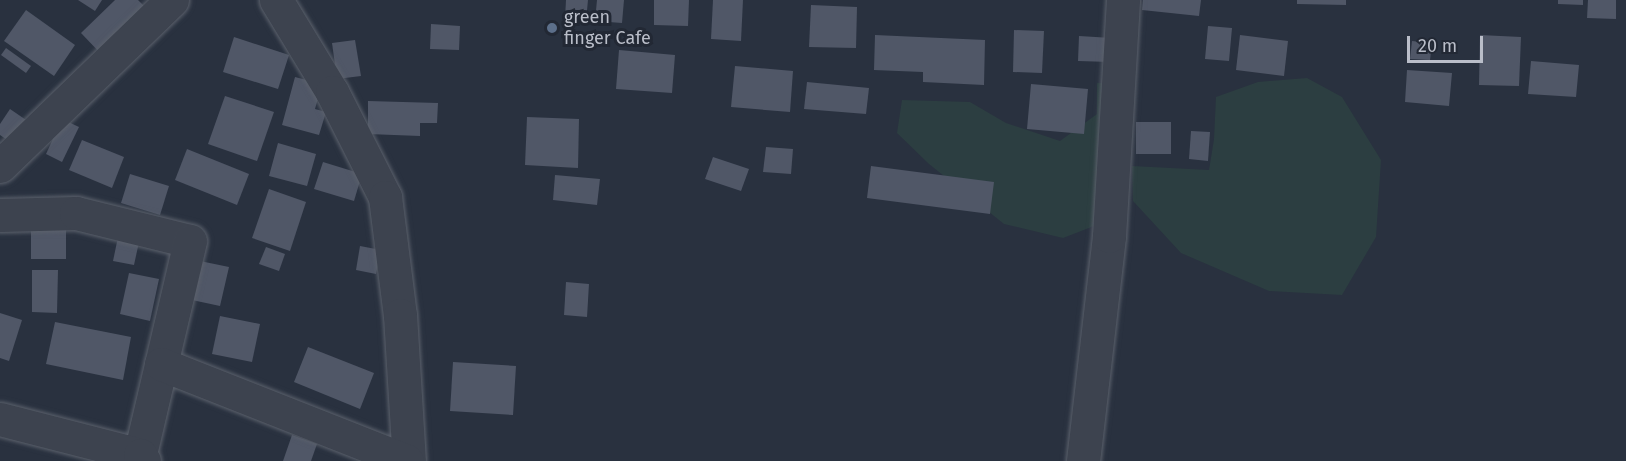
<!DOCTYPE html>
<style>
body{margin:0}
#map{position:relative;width:1626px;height:461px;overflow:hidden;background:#29313f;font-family:"Fira Sans",sans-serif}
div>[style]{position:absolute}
.green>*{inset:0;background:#2c3e41}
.building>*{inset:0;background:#505767}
.roads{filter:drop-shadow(0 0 2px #5b616c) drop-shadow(0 0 2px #5b616c)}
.minor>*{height:33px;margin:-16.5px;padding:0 16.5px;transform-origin:16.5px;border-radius:16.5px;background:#3d434f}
.dots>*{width:16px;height:16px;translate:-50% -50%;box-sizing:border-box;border:3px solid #222834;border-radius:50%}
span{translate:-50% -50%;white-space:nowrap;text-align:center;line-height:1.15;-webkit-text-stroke:6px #222834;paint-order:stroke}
.poi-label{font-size:18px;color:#babec9}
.left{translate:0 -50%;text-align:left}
.scale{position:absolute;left:1407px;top:36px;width:76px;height:27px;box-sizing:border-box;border:3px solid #babec9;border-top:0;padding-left:8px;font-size:18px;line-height:21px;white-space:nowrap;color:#babec9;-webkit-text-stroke:4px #222834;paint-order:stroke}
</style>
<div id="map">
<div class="green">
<i style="clip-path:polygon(1307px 78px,1342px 97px,1381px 160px,1376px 237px,1342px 295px,1269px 291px,1181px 253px,1133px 201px,1132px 166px,1209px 170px,1214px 139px,1216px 97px,1258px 82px)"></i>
<i style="clip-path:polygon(1097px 83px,1111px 84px,1094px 226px,1063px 238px,1004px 224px,929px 164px,897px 133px,902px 100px,970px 102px,1006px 123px,1060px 141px,1097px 114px)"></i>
</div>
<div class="building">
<i style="clip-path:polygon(78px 0,102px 0,95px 11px)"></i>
<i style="clip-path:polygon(115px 0,138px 0,148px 10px,102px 55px,81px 33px)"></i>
<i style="clip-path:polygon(566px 0,588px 0,586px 21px,565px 19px)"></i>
<i style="clip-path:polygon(597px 0,624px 0,622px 23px,595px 21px)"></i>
<i style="clip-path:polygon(654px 0,689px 0,688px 26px,654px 25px)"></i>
<i style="clip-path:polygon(713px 0,743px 0,741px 41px,711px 39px)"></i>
<i style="clip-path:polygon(1143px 0,1201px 0,1199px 16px,1142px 10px)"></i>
<i style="clip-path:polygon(1297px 0,1346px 0,1346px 5px,1297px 4px)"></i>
<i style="clip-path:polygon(1558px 0,1583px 0,1583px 5px,1558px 4px)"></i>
<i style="clip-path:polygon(1588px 0,1616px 0,1616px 19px,1587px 18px)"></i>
<i style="clip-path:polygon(811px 5px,857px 7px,856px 48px,809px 47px)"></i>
<i style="clip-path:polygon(26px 10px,75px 45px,54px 76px,4px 41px)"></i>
<i style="clip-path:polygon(431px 24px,460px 26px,459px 50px,430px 49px)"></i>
<i style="clip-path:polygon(1208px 26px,1232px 28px,1229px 61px,1205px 59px)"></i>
<i style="clip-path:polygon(1014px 30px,1044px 31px,1042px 73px,1013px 72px)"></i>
<i style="clip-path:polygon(875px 35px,985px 40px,984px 85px,923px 82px,923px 72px,874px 70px)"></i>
<i style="clip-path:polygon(1240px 35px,1288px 41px,1284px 76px,1236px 70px)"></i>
<i style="clip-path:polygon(1480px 35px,1521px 37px,1519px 86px,1479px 85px)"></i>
<i style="clip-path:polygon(1079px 36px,1112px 38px,1110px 62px,1078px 61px)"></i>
<i style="clip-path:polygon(234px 37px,289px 55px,278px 89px,223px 72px)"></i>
<i style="clip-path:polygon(355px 40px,361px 76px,337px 79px,332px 43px)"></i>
<i style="clip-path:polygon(1412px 41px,1432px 43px,1430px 60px,1410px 59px)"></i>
<i style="clip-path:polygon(6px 48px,31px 66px,26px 73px,1px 55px)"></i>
<i style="clip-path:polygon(619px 50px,675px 55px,672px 93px,616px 89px)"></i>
<i style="clip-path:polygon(1531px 61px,1579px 65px,1576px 97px,1528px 94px)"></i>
<i style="clip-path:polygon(735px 66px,793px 71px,790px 112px,731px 107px)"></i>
<i style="clip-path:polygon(1407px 70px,1452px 73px,1449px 106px,1405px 102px)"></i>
<i style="clip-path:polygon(295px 77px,322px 84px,315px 109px,326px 112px,319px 135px,282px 125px)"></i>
<i style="clip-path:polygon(807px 82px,869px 88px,866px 114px,804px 109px)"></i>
<i style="clip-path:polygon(1031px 84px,1088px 89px,1084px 134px,1027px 129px)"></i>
<i style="clip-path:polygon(225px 96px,274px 112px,257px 161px,208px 144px)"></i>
<i style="clip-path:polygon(368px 101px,438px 103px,437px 123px,420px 123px,420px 136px,368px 134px)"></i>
<i style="clip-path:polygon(10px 109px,29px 122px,13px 144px,0 135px,0 124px)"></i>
<i style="clip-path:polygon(527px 117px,579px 119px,578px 168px,525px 165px)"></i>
<i style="clip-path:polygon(62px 119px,79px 127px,62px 162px,46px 154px)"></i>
<i style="clip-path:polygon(1136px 122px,1171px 122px,1171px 154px,1136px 154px)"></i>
<i style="clip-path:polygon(1191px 131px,1210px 132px,1208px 161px,1189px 159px)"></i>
<i style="clip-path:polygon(82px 140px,124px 157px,112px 188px,69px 170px)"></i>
<i style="clip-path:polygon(278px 143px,316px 154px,307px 186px,269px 176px)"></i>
<i style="clip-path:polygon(766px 147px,793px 149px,791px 174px,763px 172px)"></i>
<i style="clip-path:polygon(187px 149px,249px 174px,237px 205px,175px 180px)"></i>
<i style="clip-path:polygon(713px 157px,749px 169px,741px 191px,705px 179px)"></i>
<i style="clip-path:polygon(323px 162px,362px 174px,354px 201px,314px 189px)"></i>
<i style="clip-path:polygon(871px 166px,994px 182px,990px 214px,867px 198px)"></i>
<i style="clip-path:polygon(130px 174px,169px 186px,160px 215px,121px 203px)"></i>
<i style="clip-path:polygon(555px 175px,600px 179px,597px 205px,553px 200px)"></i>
<i style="clip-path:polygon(269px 189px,306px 202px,290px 251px,252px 238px)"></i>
<i style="clip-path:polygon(31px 221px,66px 221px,66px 259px,31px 259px)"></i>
<i style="clip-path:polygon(118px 237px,139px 242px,134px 265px,113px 261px)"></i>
<i style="clip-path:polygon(360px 246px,381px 250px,376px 274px,356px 270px)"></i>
<i style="clip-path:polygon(266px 247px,285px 254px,279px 271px,259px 264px)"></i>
<i style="clip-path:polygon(200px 261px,229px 267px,220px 306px,192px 300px)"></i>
<i style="clip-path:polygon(32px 270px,58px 270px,57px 313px,32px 312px)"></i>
<i style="clip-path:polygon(129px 273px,159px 279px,150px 321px,120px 314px)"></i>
<i style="clip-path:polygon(566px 282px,589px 284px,587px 317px,564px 315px)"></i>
<i style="clip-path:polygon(0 313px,22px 320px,9px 361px,0 358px)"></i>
<i style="clip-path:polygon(220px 316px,260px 324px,252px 362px,212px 354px)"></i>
<i style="clip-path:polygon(55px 322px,131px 337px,123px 380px,46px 364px)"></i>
<i style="clip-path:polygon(308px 347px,374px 373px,360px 409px,294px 382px)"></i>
<i style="clip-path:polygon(453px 362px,516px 366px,513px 415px,450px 411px)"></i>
<i style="clip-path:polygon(292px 435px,317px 444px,311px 461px,283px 461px)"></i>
</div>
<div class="roads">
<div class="minor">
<i style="left:276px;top:0;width:108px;rotate:58.7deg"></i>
<i style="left:332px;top:92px;width:118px;rotate:63.2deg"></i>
<i style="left:385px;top:197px;width:119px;rotate:82.8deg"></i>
<i style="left:400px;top:315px;width:146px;rotate:86.5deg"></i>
<i style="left:0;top:166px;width:239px;rotate:-44deg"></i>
<i style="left:0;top:215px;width:76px;rotate:-1.5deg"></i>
<i style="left:76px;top:213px;width:117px;rotate:13.8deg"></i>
<i style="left:190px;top:241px;width:220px;rotate:103.2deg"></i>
<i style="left:161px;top:364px;width:264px;rotate:21.5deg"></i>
<i style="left:0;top:419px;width:145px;rotate:14.4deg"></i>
<i style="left:140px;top:455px;width:7px;rotate:56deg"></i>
<i style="left:1083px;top:461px;width:226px;rotate:-83.4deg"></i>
<i style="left:1109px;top:236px;width:236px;rotate:-86.6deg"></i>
</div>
</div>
<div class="dots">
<i style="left:552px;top:28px;background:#5c6f8a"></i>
</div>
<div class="poi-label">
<span class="left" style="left:564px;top:28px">green<br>finger Cafe</span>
</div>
<div class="scale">20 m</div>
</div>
